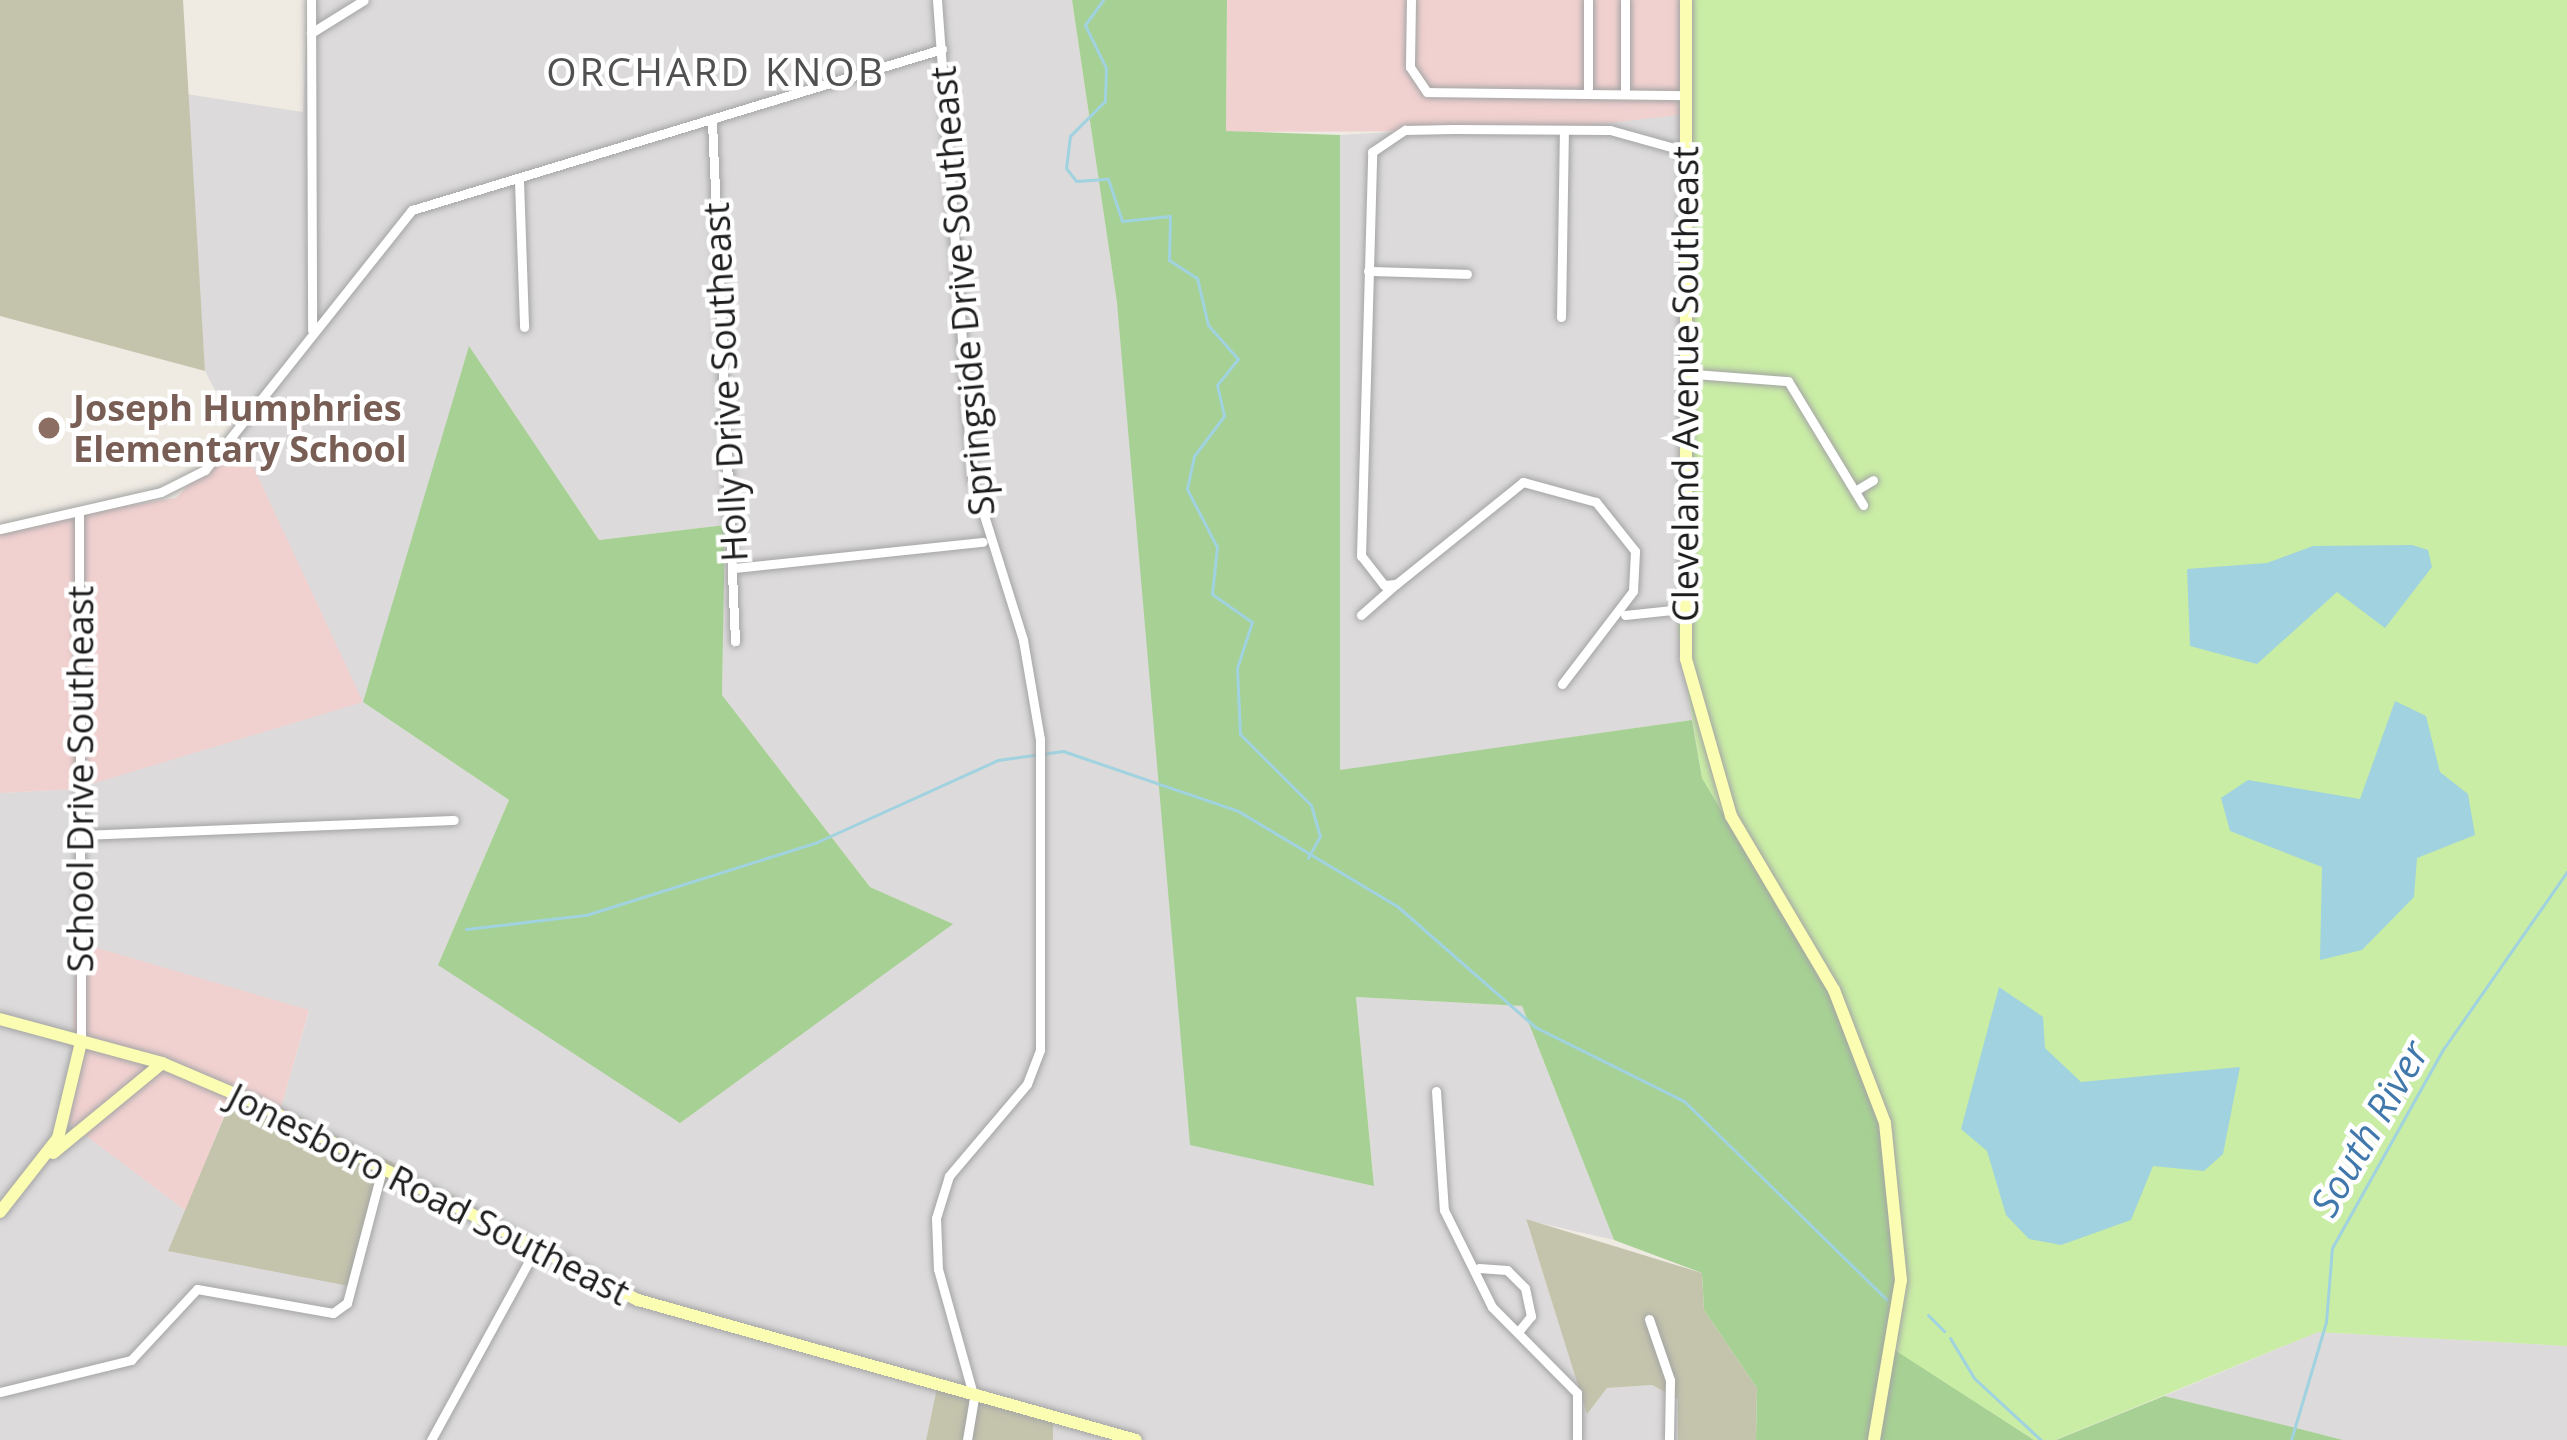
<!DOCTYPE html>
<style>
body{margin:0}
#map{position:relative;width:2567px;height:1440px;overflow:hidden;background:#efebe3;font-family:"Open Sans",sans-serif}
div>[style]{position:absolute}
.residential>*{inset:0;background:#dcdada}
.commercial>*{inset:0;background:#f1d1d0}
.construction>*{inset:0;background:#c4c4ad}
.grass>*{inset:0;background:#c9eda5}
.forest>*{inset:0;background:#a7d194}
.water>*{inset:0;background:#a0d2e0}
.stream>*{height:3px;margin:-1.5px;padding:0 1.5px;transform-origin:1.5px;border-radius:1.5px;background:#a0d2e0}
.roads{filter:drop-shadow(0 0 3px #a4a4a4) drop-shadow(0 0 3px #a4a4a4)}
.street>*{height:9px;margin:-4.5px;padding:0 4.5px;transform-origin:4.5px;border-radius:4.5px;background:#fff}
.secondary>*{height:12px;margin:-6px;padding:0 6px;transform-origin:6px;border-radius:6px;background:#fbfdb2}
.dots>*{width:33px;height:33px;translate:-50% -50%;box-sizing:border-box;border:6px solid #fff;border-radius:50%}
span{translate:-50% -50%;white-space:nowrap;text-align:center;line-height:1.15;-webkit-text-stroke:9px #fff;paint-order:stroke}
.street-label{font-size:36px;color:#1d1d1d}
.education-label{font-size:36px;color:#785e54;font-weight:700}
.left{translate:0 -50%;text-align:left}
.neighbourhood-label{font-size:39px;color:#505050;letter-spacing:3px}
.water-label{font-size:39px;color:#4178ab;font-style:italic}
</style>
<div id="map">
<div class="residential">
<i style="clip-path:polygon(evenodd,308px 0,1072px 0,1117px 303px,1374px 1185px,1356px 997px,1522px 1006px,1614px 1240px,1526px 1220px,1587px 1412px,1607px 1388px,1652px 1385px,1678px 1399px,1678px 1440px,1053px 1440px,1053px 1419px,937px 1389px,926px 1440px,0 1440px,0 793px,75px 789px,238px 434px,205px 371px,186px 94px,303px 112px,308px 0,470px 348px,599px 540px,725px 525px,722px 695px,870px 887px,952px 924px,438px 965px,509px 800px,363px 702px,470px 348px,308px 0,309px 1011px,279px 1114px,414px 1174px,169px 1251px,186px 1211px,69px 1122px,309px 1011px)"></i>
<i style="clip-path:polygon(1680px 115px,1678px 632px,1692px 720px,1340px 771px,1340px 135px)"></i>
<i style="clip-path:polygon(2318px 1332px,2567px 1346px,2567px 1440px,2343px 1440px,2164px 1396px)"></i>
</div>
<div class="commercial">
<i style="clip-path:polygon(1227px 0,1684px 0,1680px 115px,1536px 131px,1226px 132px)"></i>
<i style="clip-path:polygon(238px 434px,363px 702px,75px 789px,0 793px,0 526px,176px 498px)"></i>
<i style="clip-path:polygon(77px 942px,309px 1010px,279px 1114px,234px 1091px,186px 1211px,69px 1123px)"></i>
</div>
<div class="construction">
<i style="clip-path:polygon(0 0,183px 0,205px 371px,0 316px)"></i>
<i style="clip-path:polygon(235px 1091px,416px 1173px,372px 1194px,349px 1286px,168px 1251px)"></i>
<i style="clip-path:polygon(1526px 1219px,1702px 1273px,1704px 1310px,1757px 1388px,1756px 1440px,1678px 1440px,1678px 1399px,1652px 1385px,1607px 1388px,1587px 1414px)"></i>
<i style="clip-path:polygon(937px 1388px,1053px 1419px,1053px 1440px,926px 1440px)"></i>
</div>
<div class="grass">
<i style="clip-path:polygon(1684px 0,2567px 0,2567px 1346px,2318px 1332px,2055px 1440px,2034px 1440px,1889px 1347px,1748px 859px,1702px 778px,1678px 632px)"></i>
</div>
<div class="forest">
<i style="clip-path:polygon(1072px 0,1227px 0,1226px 131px,1340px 135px,1340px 770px,1692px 720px,1702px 778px,1845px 1021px,1885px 1127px,1901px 1259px,1890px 1347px,2034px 1440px,1756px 1440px,1757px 1388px,1704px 1310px,1702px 1273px,1614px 1240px,1522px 1006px,1356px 997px,1374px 1186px,1190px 1145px,1117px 303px)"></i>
<i style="clip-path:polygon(469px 346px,599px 540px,725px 525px,722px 695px,870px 887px,953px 924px,680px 1123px,438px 965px,509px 800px,363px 702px)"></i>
<i style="clip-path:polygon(2164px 1396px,2280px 1424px,2343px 1440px,2056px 1440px)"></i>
</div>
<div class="water">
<i style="clip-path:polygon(2412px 545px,2428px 550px,2432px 567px,2385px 628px,2337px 592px,2257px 664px,2190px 646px,2187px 569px,2267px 563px,2313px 546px)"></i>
<i style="clip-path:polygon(2395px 701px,2426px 716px,2440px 772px,2468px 794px,2475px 835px,2417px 858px,2414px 897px,2362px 950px,2320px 960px,2322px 867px,2230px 831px,2221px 798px,2248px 780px,2360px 799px)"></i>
<i style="clip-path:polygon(1999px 987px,2043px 1017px,2045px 1048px,2081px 1082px,2240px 1067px,2223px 1154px,2204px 1171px,2153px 1166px,2131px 1220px,2061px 1245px,2029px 1239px,2006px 1215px,1987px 1151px,1961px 1129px)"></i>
</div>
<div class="stream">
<i style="left:1103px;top:0;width:31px;rotate:126deg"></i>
<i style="left:1085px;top:25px;width:48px;rotate:64deg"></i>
<i style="left:1106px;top:68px;width:33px;rotate:92deg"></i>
<i style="left:1105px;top:101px;width:49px;rotate:135deg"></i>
<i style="left:1070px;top:136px;width:32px;rotate:97deg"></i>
<i style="left:1066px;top:168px;width:16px;rotate:52deg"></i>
<i style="left:1076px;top:181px;width:32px;rotate:-4deg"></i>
<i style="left:1108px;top:179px;width:44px;rotate:71.6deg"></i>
<i style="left:1122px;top:221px;width:48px;rotate:-5.9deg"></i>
<i style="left:1170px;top:216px;width:44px;rotate:91.3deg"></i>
<i style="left:1169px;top:260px;width:33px;rotate:33deg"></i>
<i style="left:1197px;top:278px;width:48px;rotate:76.8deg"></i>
<i style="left:1208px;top:325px;width:45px;rotate:48.6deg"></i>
<i style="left:1238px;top:359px;width:33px;rotate:129deg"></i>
<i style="left:1217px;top:385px;width:32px;rotate:77deg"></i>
<i style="left:1224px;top:416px;width:50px;rotate:126.9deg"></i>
<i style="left:1194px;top:456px;width:34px;rotate:102deg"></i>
<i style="left:1187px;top:489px;width:65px;rotate:62.7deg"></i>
<i style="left:1217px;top:547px;width:47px;rotate:96.1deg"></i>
<i style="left:1212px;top:594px;width:49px;rotate:35deg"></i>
<i style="left:1252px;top:622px;width:48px;rotate:108.1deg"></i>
<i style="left:1237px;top:668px;width:66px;rotate:87.4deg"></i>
<i style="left:1240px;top:734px;width:100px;rotate:45deg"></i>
<i style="left:1311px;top:805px;width:32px;rotate:74deg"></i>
<i style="left:1320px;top:836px;width:25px;rotate:119deg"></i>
<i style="left:466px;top:929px;width:121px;rotate:-6.7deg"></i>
<i style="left:586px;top:915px;width:240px;rotate:-17.5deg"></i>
<i style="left:815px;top:843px;width:201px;rotate:-24.4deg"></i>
<i style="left:998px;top:760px;width:66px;rotate:-7.9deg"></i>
<i style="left:1063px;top:751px;width:185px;rotate:18.9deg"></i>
<i style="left:1238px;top:811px;width:185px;rotate:30.9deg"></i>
<i style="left:1397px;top:906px;width:184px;rotate:41.2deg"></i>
<i style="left:1535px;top:1027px;width:166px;rotate:26.4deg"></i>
<i style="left:1684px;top:1101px;width:284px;rotate:44.4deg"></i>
<i style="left:1928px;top:1315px;width:23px;rotate:45deg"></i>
<i style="left:1950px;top:1338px;width:47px;rotate:59deg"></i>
<i style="left:1974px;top:1378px;width:91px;rotate:42.8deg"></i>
<i style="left:2291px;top:1440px;width:123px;rotate:-73.5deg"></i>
<i style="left:2326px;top:1322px;width:74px;rotate:-85.4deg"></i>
<i style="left:2332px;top:1248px;width:229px;rotate:-60.8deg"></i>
<i style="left:2444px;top:1048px;width:215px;rotate:-55.1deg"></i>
</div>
<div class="roads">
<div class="street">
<i style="left:311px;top:0;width:330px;rotate:89.8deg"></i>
<i style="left:937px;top:0;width:478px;rotate:85.8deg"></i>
<i style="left:972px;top:477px;width:171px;rotate:72.6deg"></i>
<i style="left:1023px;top:640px;width:100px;rotate:80.3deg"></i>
<i style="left:1040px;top:739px;width:311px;rotate:90deg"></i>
<i style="left:1040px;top:1050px;width:36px;rotate:111deg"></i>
<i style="left:1027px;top:1084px;width:121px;rotate:130.3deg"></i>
<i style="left:949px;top:1176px;width:44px;rotate:107.2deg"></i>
<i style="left:936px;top:1218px;width:51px;rotate:87.8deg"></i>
<i style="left:938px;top:1269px;width:134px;rotate:74.4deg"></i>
<i style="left:974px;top:1398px;width:43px;rotate:99.5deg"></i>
<i style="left:1411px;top:0;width:67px;rotate:90.9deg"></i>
<i style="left:1410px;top:67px;width:30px;rotate:56deg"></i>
<i style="left:1427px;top:92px;width:258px;rotate:0.7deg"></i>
<i style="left:1588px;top:0;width:88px;rotate:90deg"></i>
<i style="left:1625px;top:0;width:89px;rotate:90deg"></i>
<i style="left:311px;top:33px;width:62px;rotate:-31.9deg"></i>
<i style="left:712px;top:122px;width:520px;rotate:87.46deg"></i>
<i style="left:519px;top:181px;width:146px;rotate:88deg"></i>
<i style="left:1368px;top:271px;width:99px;rotate:1.7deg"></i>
<i style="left:1561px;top:317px;width:186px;rotate:-89.1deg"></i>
<i style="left:1683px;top:373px;width:105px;rotate:4.4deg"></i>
<i style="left:1788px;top:381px;width:145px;rotate:58.8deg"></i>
<i style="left:1855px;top:491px;width:21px;rotate:-31deg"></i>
<i style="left:79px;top:515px;width:527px;rotate:89.78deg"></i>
<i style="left:0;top:529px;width:165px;rotate:-12.9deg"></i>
<i style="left:161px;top:492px;width:49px;rotate:-26.6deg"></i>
<i style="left:205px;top:470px;width:332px;rotate:-51.5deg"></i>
<i style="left:412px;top:210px;width:554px;rotate:-16.9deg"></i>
<i style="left:734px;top:568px;width:250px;rotate:-6deg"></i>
<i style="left:1361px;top:615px;width:47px;rotate:-41.5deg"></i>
<i style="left:1625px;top:615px;width:57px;rotate:-6deg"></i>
<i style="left:1562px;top:684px;width:117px;rotate:-52.6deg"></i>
<i style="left:1633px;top:591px;width:40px;rotate:-87.1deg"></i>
<i style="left:1635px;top:551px;width:63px;rotate:-128.5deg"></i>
<i style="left:1596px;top:502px;width:76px;rotate:-164.7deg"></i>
<i style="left:1523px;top:482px;width:163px;rotate:141.2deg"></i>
<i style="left:1396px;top:584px;width:12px;rotate:175deg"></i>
<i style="left:1384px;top:585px;width:37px;rotate:-128deg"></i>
<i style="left:1361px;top:556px;width:404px;rotate:-88.4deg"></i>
<i style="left:1372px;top:152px;width:40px;rotate:-34deg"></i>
<i style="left:1405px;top:130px;width:49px;rotate:-1.2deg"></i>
<i style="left:1454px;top:129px;width:156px;rotate:0.4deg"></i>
<i style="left:1610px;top:130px;width:78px;rotate:15.6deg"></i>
<i style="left:80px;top:835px;width:374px;rotate:-2.3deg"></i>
<i style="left:1436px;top:1091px;width:119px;rotate:86.2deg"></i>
<i style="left:1444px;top:1210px;width:108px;rotate:63.7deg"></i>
<i style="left:1492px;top:1307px;width:121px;rotate:45.3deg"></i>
<i style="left:1577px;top:1393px;width:47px;rotate:90deg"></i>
<i style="left:1479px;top:1268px;width:28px;rotate:4deg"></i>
<i style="left:1507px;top:1270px;width:25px;rotate:45deg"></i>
<i style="left:1525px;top:1288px;width:29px;rotate:78deg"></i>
<i style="left:1531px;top:1316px;width:19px;rotate:129deg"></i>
<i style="left:1649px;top:1319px;width:65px;rotate:71deg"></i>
<i style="left:1670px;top:1380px;width:60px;rotate:91deg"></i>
<i style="left:0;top:1392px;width:135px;rotate:-13.7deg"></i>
<i style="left:131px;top:1360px;width:97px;rotate:-47.1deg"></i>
<i style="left:197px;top:1289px;width:138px;rotate:10deg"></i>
<i style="left:333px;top:1313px;width:17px;rotate:-36deg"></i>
<i style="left:347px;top:1303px;width:138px;rotate:-75.3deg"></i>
<i style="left:431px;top:1440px;width:214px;rotate:-61.3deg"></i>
</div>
<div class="secondary">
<i style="left:1686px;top:0;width:659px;rotate:90deg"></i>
<i style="left:1686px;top:659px;width:163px;rotate:74deg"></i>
<i style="left:1731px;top:816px;width:202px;rotate:59.4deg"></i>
<i style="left:1834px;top:990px;width:142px;rotate:69deg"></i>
<i style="left:1885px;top:1123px;width:158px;rotate:84.2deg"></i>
<i style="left:1901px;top:1280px;width:162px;rotate:99.6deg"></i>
<i style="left:0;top:1019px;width:168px;rotate:15.2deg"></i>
<i style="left:162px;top:1063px;width:104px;rotate:23.1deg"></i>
<i style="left:258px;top:1104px;width:428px;rotate:27.3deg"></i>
<i style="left:638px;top:1300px;width:517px;rotate:15.7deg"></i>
<i style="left:53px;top:1153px;width:141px;rotate:-39.5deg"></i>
<i style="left:0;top:1212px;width:94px;rotate:-51.9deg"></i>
<i style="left:58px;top:1138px;width:99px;rotate:-76.5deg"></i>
</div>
</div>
<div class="dots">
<i style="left:49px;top:428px;background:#8d6e63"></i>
</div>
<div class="street-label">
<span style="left:962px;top:291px;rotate:-95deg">Springside Drive Southeast</span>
<span style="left:725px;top:382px;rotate:-93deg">Holly Drive Southeast</span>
<span style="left:1685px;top:384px;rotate:-90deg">Cleveland Avenue Southeast</span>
<span style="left:80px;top:779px;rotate:-90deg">School Drive Southeast</span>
<span style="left:429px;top:1194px;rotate:27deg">Jonesboro Road Southeast</span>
</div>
<div class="education-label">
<span class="left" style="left:73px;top:428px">Joseph Humphries<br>Elementary School</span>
</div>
<div class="neighbourhood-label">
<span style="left:716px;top:71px">ORCHARD KNOB</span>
</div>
<div class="water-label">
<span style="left:2369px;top:1128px;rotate:-60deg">South River</span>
</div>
</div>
